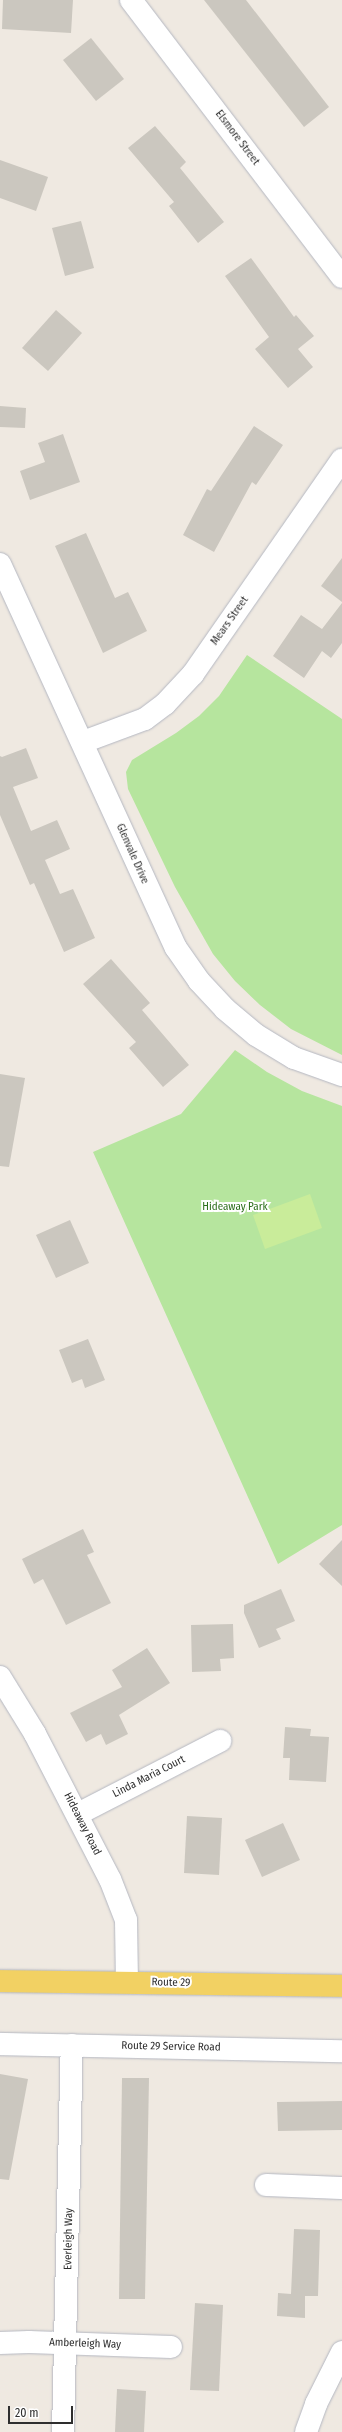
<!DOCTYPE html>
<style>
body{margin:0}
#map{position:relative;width:342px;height:2432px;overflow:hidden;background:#efe9e1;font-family:"Fira Sans Condensed",sans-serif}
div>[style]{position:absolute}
.green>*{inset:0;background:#b6e59e}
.pitch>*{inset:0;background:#c9ec9a}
.building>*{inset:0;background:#cbc7bf}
.roads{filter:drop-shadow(0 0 1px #b4b7c1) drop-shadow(0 0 1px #b4b7c1)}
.minor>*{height:22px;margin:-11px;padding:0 11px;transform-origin:11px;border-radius:11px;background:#fff}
.major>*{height:22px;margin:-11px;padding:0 11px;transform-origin:11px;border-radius:11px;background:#f2d163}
span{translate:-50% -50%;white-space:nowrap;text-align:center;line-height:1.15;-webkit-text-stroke:4px #fff;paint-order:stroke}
.street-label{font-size:11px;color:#2e2e2e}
.park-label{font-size:11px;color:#2c6e1b}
.scale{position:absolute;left:8px;top:2406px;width:65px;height:18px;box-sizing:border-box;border:2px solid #2e2e2e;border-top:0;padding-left:5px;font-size:12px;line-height:14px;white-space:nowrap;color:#2e2e2e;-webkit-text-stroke:3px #fff;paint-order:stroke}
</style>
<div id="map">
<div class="green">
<i style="clip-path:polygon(247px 655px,342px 719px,342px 1055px,291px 1029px,260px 1005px,235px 981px,213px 954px,175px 887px,128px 789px,126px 772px,132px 760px,176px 733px,199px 716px,219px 696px)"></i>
<i style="clip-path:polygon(235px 1050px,267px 1072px,302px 1091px,342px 1106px,342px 1525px,278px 1564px,93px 1152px,181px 1114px)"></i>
</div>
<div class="pitch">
<i style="clip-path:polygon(310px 1194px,322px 1228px,265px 1249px,253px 1215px)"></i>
</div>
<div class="building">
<i style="clip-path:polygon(3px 0,73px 0,71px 33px,2px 29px)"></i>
<i style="clip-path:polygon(204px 0,246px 0,329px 107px,304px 127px)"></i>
<i style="clip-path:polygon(91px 38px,124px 79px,96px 101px,63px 60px)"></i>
<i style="clip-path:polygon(155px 126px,186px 162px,180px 168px,224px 222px,198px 243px,169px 206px,174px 202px,128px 148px)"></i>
<i style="clip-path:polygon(0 160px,48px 177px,36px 211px,0 198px)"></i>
<i style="clip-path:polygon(81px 221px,94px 268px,65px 276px,52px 228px)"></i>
<i style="clip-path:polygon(251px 258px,294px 317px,296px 315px,314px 336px,298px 349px,313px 367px,288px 388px,255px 349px,269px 337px,225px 276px)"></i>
<i style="clip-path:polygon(56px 310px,82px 333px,48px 371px,22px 348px)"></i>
<i style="clip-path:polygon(0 406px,26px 408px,25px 428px,0 427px)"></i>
<i style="clip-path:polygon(254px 426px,283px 445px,256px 485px,252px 482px,214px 552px,183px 535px,207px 489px,211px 491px)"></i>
<i style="clip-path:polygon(63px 434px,80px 482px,30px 500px,20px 471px,45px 462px,38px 443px)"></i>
<i style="clip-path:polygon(86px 533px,115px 598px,128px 592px,147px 631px,103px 653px,55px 546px)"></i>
<i style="clip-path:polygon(342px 558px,342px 602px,321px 586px)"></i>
<i style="clip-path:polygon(342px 603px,342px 643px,331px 658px,322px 651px,304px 678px,273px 656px,301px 615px,322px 629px)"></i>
<i style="clip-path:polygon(26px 748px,38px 778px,13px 787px,31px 831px,57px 820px,70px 849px,45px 860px,60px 894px,73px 889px,95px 938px,64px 952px,34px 883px,30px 885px,0 815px,0 756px,2px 757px)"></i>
<i style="clip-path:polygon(111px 959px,150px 1003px,142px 1010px,189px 1065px,163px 1087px,129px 1048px,136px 1042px,83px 984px)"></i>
<i style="clip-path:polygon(0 1074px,25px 1078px,9px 1167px,0 1166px)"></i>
<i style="clip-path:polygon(70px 1220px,89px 1263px,56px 1278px,36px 1235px)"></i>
<i style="clip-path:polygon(88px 1339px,105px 1380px,85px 1388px,82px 1379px,72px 1383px,59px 1350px)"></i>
<i style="clip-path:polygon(83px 1529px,94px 1552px,87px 1555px,111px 1603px,66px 1625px,43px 1579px,34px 1584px,22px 1559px)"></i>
<i style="clip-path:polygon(342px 1540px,342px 1586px,319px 1564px)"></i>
<i style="clip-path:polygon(281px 1589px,295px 1621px,276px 1629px,281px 1639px,259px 1648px,244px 1613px,244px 1605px)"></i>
<i style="clip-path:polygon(233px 1624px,234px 1658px,220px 1659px,221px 1671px,192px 1672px,191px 1625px)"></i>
<i style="clip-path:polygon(147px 1648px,170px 1683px,119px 1715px,128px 1734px,106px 1745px,101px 1734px,86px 1742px,70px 1713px,122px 1687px,112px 1670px)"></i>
<i style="clip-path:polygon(285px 1727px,311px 1729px,310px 1736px,329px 1737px,326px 1782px,289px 1780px,290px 1758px,283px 1758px)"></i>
<i style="clip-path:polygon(187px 1816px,222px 1818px,219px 1875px,184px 1873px)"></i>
<i style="clip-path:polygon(283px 1823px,300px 1860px,262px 1877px,245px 1840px)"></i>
<i style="clip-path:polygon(0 2074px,28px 2079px,9px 2180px,0 2179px)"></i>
<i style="clip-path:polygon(122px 2078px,149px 2078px,145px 2299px,119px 2299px)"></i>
<i style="clip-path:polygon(342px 2101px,342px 2130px,278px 2131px,277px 2102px)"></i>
<i style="clip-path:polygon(294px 2229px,320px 2230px,318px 2296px,305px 2296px,305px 2318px,277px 2316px,278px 2293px,291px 2294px)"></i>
<i style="clip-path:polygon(195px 2303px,223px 2305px,219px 2391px,190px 2390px)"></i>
<i style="clip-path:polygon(117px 2389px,146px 2391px,144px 2432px,115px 2432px)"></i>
</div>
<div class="roads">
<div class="minor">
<i style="left:131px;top:0;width:348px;rotate:52.7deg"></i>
<i style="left:0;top:564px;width:422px;rotate:65.4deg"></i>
<i style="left:176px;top:948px;width:40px;rotate:55.1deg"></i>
<i style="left:199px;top:981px;width:38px;rotate:47deg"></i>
<i style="left:225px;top:1009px;width:40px;rotate:40deg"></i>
<i style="left:256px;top:1035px;width:44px;rotate:31.2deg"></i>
<i style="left:294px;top:1058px;width:51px;rotate:19.5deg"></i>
<i style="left:83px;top:742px;width:66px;rotate:-20.4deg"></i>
<i style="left:145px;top:719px;width:25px;rotate:-37deg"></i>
<i style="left:165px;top:704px;width:41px;rotate:-47deg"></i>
<i style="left:193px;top:674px;width:261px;rotate:-55.2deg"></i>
<i style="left:0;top:1677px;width:67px;rotate:58.4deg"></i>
<i style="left:35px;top:1734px;width:163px;rotate:62.7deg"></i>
<i style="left:110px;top:1879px;width:44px;rotate:68.7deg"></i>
<i style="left:126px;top:1920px;width:62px;rotate:89.1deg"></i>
<i style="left:78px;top:1814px;width:160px;rotate:-27.2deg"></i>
<i style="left:0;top:2044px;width:342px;rotate:1.2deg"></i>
<i style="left:266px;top:2185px;width:76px;rotate:2.3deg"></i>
<i style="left:0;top:2343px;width:29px;rotate:-2deg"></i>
<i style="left:29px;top:2342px;width:142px;rotate:2deg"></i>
<i style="left:63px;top:2432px;width:387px;rotate:-88.7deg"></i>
<i style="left:306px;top:2432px;width:30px;rotate:-70deg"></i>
<i style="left:316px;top:2404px;width:58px;rotate:-63.4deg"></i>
</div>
<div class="major">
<i style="left:0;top:1981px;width:342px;rotate:0.8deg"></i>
</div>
</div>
<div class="street-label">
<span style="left:237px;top:138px;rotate:53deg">Elsmore Street</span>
<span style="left:230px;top:621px;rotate:-55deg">Mears Street</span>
<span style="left:132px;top:854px;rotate:66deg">Glenvale Drive</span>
<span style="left:149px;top:1777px;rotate:-27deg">Linda Maria Court</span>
<span style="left:82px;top:1824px;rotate:63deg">Hideaway Road</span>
<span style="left:171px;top:1983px;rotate:1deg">Route 29</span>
<span style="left:171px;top:2047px;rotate:1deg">Route 29 Service Road</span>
<span style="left:69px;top:2239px;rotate:-89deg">Everleigh Way</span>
<span style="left:85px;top:2344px;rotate:2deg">Amberleigh Way</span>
</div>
<div class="park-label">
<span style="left:235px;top:1207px">Hideaway Park</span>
</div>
<div class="scale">20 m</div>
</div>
